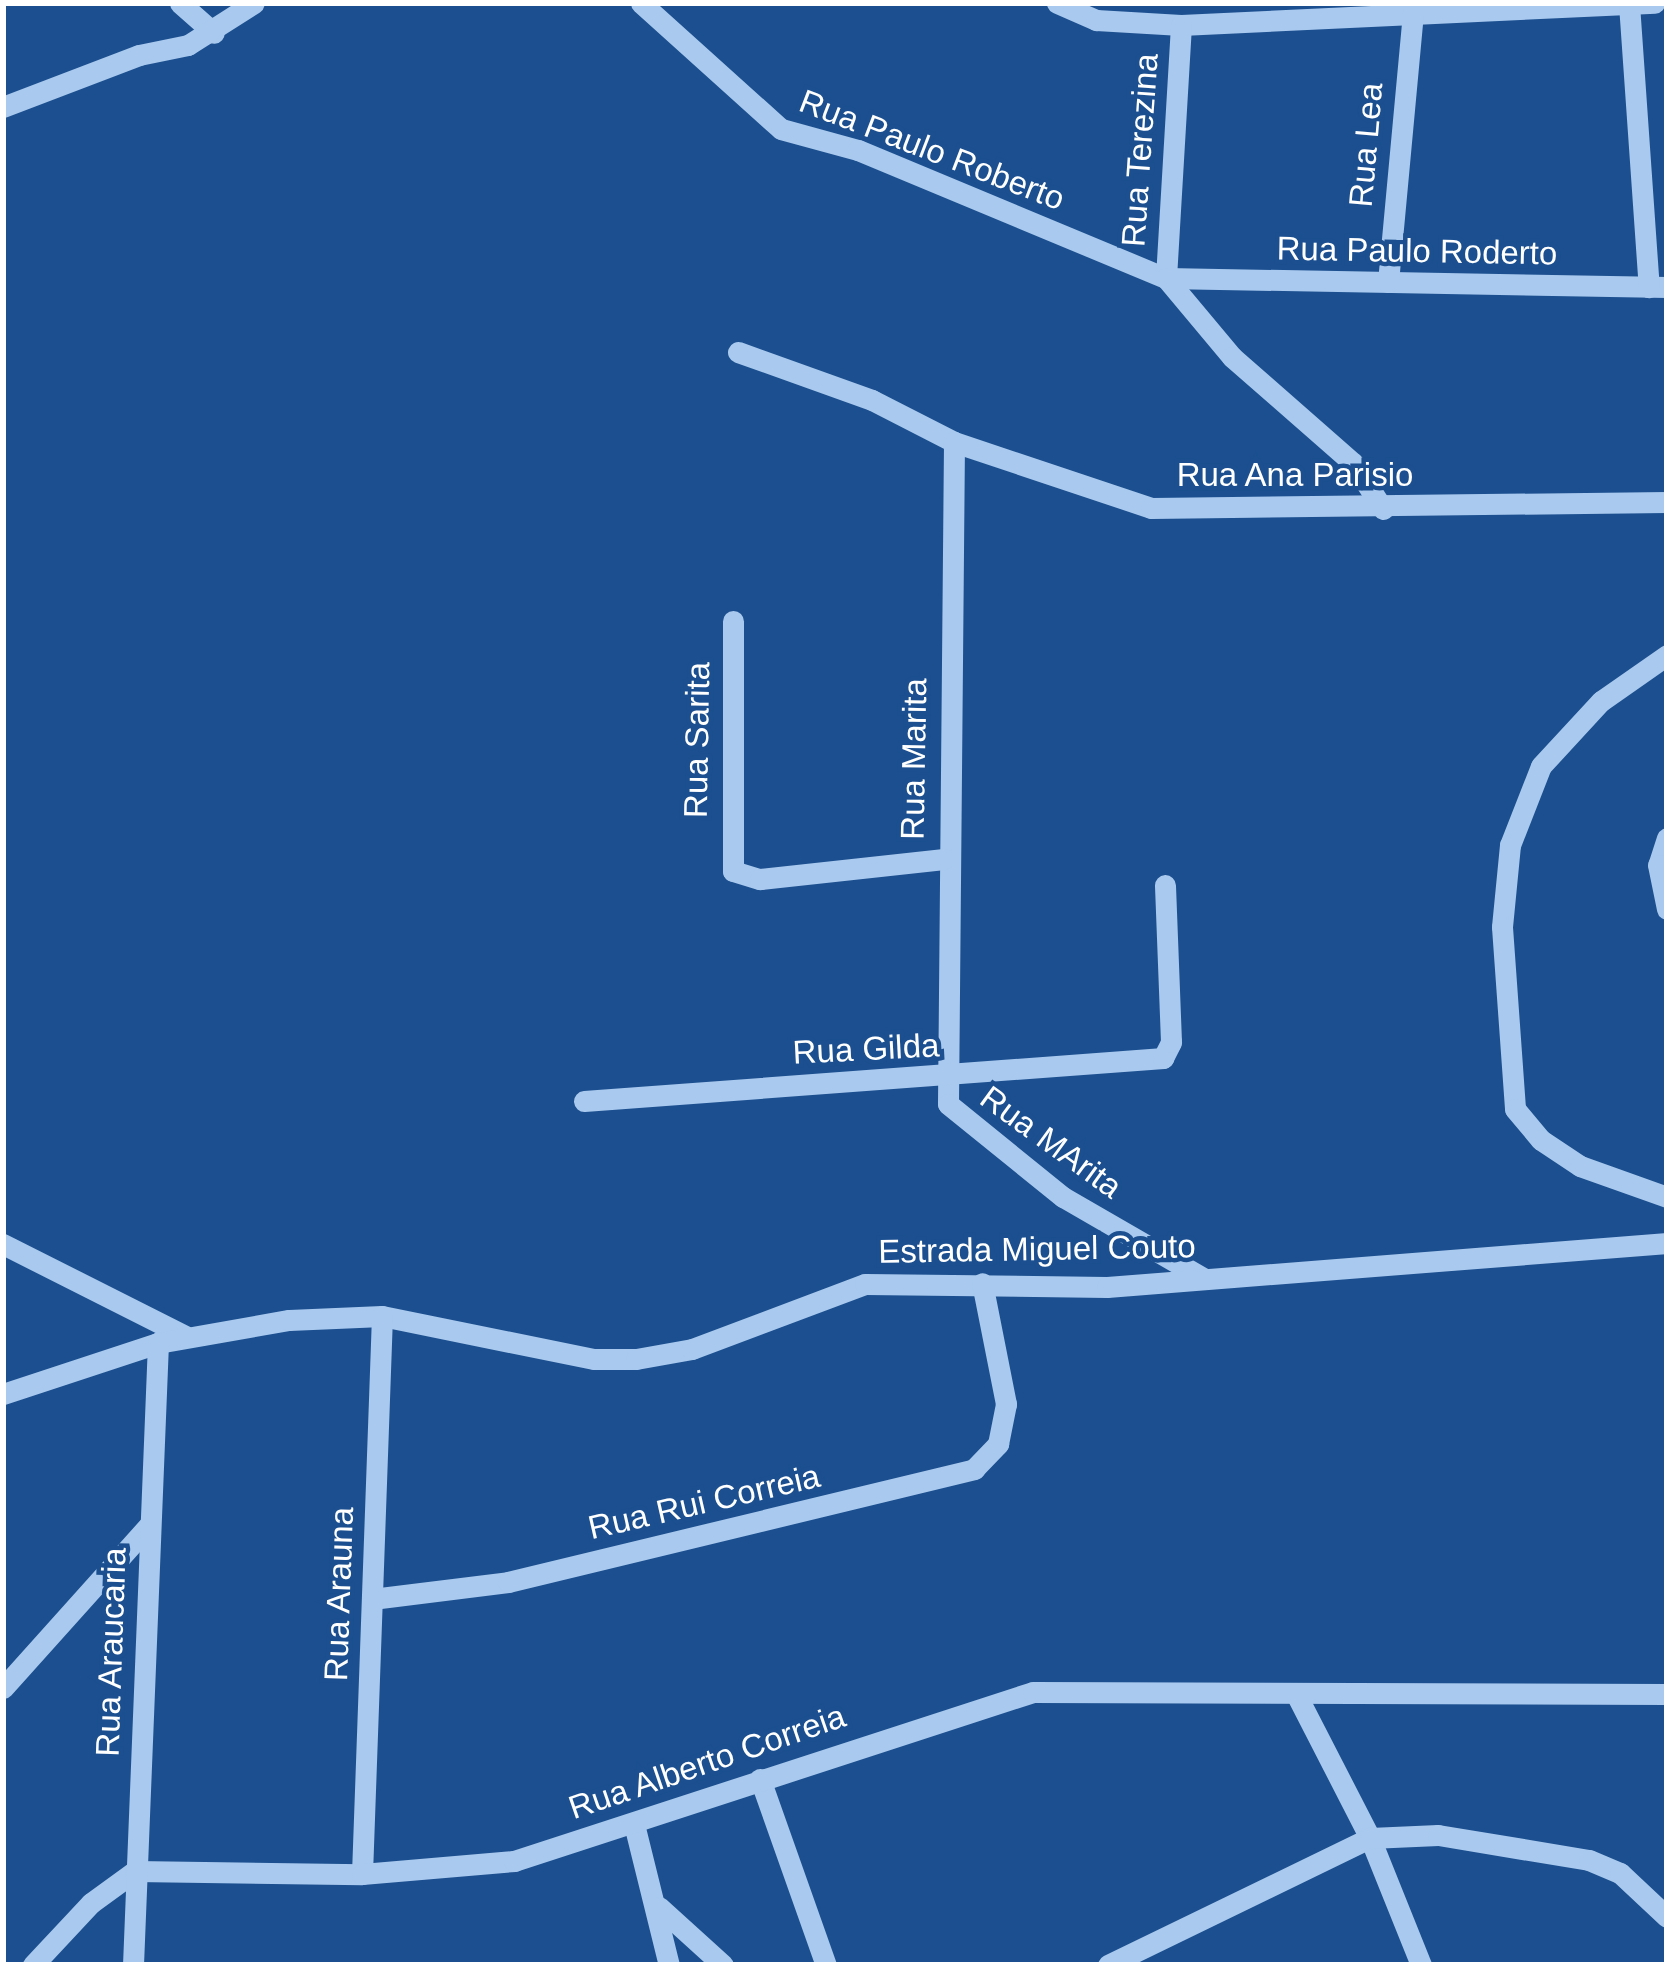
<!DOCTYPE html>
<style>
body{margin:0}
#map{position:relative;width:1670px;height:1968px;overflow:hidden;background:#1b4f8f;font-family:Arial,sans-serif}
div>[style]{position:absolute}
.minor>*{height:21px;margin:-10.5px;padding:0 10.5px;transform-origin:10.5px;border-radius:10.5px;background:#a9c9ee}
span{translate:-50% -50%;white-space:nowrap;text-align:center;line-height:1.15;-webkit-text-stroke:9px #1b4f8f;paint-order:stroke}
.street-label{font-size:33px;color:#fff}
.frame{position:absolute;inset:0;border:6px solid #fff;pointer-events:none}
</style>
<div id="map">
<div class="minor">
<i style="left:180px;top:3px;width:45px;rotate:41.4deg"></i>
<i style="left:641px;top:3px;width:188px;rotate:42deg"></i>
<i style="left:781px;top:129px;width:80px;rotate:15.3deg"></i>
<i style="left:858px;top:150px;width:334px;rotate:22.6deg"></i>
<i style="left:1166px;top:278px;width:501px;rotate:1.03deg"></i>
<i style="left:1057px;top:3px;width:43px;rotate:23.6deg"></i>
<i style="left:1096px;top:20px;width:85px;rotate:3.4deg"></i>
<i style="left:1181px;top:25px;width:474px;rotate:-2.7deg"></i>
<i style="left:1629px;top:4px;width:284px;rotate:86deg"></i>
<i style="left:1181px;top:25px;width:253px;rotate:93.4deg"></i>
<i style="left:1166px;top:278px;width:103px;rotate:50.1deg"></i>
<i style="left:1232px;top:357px;width:161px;rotate:41.2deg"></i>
<i style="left:1353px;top:463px;width:55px;rotate:56.9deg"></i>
<i style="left:3px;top:107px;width:146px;rotate:-20.9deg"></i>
<i style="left:139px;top:55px;width:50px;rotate:-11.5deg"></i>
<i style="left:188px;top:45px;width:78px;rotate:-32.5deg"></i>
<i style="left:1388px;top:282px;width:279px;rotate:-84.7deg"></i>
<i style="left:738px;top:352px;width:142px;rotate:19.7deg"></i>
<i style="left:872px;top:400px;width:92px;rotate:27.1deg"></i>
<i style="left:954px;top:442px;width:208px;rotate:18.5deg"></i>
<i style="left:1151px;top:508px;width:516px;rotate:-0.67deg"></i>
<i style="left:954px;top:442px;width:662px;rotate:90.52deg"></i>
<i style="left:948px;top:1104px;width:148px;rotate:39deg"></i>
<i style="left:1063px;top:1197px;width:164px;rotate:30deg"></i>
<i style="left:733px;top:621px;width:250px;rotate:90deg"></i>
<i style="left:733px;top:871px;width:28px;rotate:17deg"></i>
<i style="left:760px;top:879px;width:185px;rotate:-6.2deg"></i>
<i style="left:1667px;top:655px;width:80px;rotate:145.1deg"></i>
<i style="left:1601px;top:701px;width:88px;rotate:132.7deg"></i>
<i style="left:1541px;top:766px;width:85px;rotate:111.4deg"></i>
<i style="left:1510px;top:845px;width:82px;rotate:95.6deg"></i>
<i style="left:1502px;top:927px;width:182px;rotate:85.9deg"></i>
<i style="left:1515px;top:1109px;width:40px;rotate:50deg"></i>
<i style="left:1541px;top:1140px;width:47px;rotate:33.7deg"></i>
<i style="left:1580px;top:1166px;width:92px;rotate:19.6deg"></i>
<i style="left:1667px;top:838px;width:28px;rotate:108deg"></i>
<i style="left:1658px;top:865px;width:45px;rotate:78.4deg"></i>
<i style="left:584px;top:1101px;width:581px;rotate:-4.25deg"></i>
<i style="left:1163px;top:1058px;width:18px;rotate:-63deg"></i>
<i style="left:1171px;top:1042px;width:157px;rotate:-92.2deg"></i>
<i style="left:3px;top:1244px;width:204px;rotate:26.8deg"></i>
<i style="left:3px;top:1394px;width:163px;rotate:-18.2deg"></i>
<i style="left:158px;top:1343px;width:133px;rotate:-10deg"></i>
<i style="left:289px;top:1320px;width:93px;rotate:-2.5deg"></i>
<i style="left:382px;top:1316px;width:216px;rotate:11.5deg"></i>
<i style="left:594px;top:1359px;width:42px"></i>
<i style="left:636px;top:1359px;width:57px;rotate:-10.1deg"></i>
<i style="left:692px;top:1349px;width:185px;rotate:-20.6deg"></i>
<i style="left:865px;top:1284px;width:242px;rotate:0.7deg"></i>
<i style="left:1107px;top:1287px;width:562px;rotate:-4.49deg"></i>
<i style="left:372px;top:1599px;width:137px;rotate:-7.1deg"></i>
<i style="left:508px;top:1582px;width:480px;rotate:-13.6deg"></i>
<i style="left:974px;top:1469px;width:35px;rotate:-46deg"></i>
<i style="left:998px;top:1444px;width:41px;rotate:-78.7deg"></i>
<i style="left:1006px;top:1404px;width:123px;rotate:-101.2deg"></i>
<i style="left:3px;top:1688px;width:220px;rotate:-48.1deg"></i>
<i style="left:1296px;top:1694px;width:162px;rotate:62.8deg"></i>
<i style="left:1370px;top:1838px;width:137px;rotate:68.1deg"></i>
<i style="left:760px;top:1779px;width:197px;rotate:70.5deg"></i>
<i style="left:634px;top:1824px;width:145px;rotate:76.1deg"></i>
<i style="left:362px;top:1874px;width:558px;rotate:-87.95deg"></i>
<i style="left:659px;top:1907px;width:86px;rotate:42.2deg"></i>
<i style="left:33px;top:1965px;width:85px;rotate:-46.9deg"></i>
<i style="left:91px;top:1903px;width:54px;rotate:-36deg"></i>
<i style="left:135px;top:1871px;width:227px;rotate:0.8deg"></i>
<i style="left:362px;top:1874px;width:153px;rotate:-4.9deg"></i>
<i style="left:514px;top:1861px;width:546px;rotate:-18.04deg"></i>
<i style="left:1033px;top:1692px;width:634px;rotate:0.18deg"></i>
<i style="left:133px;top:1965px;width:623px;rotate:-87.7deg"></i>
<i style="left:1108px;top:1965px;width:291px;rotate:-25.9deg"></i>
<i style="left:1370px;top:1838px;width:68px;rotate:-2.5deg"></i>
<i style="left:1438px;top:1835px;width:153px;rotate:9.4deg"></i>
<i style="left:1589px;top:1860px;width:34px;rotate:23deg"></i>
<i style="left:1620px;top:1873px;width:64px;rotate:43.1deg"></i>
</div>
<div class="street-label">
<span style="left:1366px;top:145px;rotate:-85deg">Rua Lea</span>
<span style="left:932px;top:150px;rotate:21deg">Rua Paulo Roberto</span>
<span style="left:1140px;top:150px;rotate:-86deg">Rua Terezina</span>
<span style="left:1417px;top:251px;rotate:1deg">Rua Paulo Roderto</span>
<span style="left:1295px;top:475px">Rua Ana Parisio</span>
<span style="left:697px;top:740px;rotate:-89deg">Rua Sarita</span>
<span style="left:914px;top:759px;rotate:-89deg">Rua Marita</span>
<span style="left:866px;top:1049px;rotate:-3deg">Rua Gilda</span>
<span style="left:1051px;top:1142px;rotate:36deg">Rua MArita</span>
<span style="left:1037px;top:1249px;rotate:-1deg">Estrada Miguel Couto</span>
<span style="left:704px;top:1502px;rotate:-13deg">Rua Rui Correia</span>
<span style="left:339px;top:1594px;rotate:-88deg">Rua Arauna</span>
<span style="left:111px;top:1652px;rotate:-88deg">Rua Araucaria</span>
<span style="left:707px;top:1762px;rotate:-19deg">Rua Alberto Correia</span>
</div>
<div class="frame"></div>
</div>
